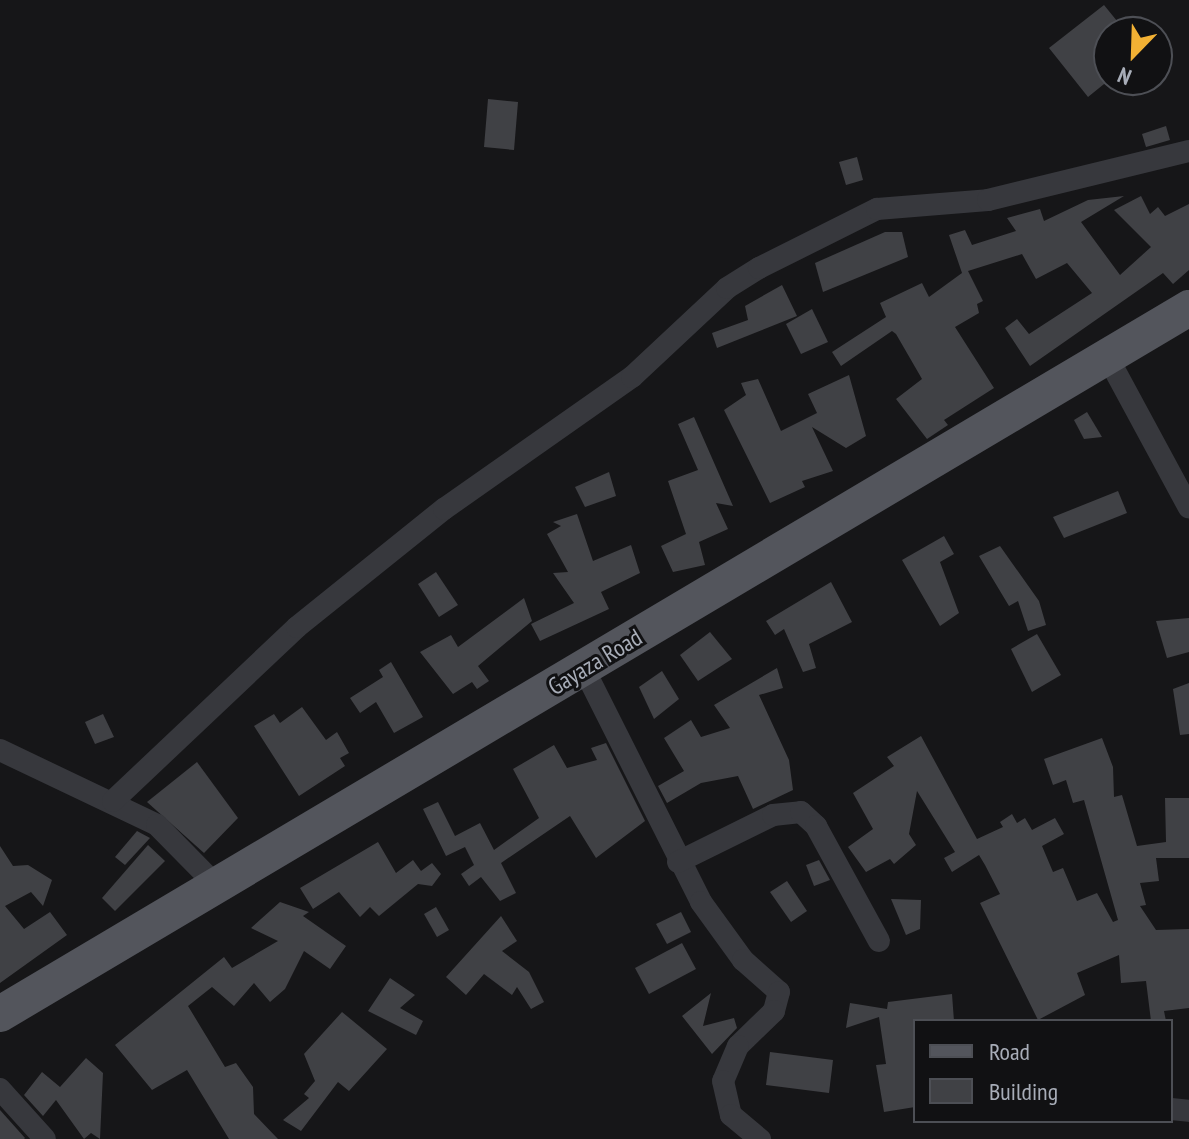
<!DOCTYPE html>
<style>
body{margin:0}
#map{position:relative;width:1189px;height:1139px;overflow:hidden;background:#161618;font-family:"PT Sans Narrow",sans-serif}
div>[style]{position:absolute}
.building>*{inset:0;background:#404145}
.street>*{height:22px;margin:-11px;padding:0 11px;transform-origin:11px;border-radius:11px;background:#37383d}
.primary>*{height:36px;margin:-18px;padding:0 18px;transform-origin:18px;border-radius:18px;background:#53555c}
span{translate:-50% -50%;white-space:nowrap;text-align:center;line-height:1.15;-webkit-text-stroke:6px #111113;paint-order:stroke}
.street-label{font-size:24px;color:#a8adb8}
.legend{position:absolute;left:913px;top:1019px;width:260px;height:104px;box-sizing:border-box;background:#111113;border:2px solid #4d4f55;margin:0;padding:10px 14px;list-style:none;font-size:24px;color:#a8adb8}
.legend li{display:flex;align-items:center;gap:16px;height:40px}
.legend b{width:40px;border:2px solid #4d4f55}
.north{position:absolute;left:1093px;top:16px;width:80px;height:80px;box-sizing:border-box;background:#111113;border:2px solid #4d4f55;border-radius:50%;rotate:203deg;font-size:22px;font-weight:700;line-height:32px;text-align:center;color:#a8adb8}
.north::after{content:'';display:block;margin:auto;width:28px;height:36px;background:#f2b134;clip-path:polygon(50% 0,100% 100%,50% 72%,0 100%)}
</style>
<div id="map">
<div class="building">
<i style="clip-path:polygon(1104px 5px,1126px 32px,1109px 32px,1109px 80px,1088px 97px,1049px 48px)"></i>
<i style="clip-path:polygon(488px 99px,518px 102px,514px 150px,484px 147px)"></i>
<i style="clip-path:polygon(1166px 126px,1170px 140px,1146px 147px,1142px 134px)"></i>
<i style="clip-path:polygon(857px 157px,863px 180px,846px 185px,839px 162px)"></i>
<i style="clip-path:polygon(1124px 196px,1081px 222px,1120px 275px,1151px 247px,1114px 210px,1141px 196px,1150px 214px,1158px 207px,1165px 216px,1189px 204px,1189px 270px,1173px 284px,1163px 273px,1030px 366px,1005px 328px,1017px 319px,1029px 334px,1092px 293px,1067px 263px,1036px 279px,1022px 254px,968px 271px,983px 301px,977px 304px,979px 313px,955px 327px,994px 388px,944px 420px,948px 425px,927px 439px,896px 399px,922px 379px,896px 334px,892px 331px,841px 366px,832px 352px,886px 317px,880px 303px,922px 283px,929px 297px,962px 273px,949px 235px,965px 230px,972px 245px,1016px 231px,1007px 218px,1040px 209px,1044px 221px,1088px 200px)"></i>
<i style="clip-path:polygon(885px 232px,902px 232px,908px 257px,823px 292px,815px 263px)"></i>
<i style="clip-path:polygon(782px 285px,797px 316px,717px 348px,712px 333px,748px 320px,745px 306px)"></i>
<i style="clip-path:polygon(812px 309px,828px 342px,801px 354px,786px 324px)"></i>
<i style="clip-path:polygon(849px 375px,866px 436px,846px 448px,812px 427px,833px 471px,802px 481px,805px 487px,770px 503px,724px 410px,746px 395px,741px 383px,758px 379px,781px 431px,817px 413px,808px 394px)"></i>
<i style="clip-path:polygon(1087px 412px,1102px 437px,1084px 439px,1074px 420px)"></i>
<i style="clip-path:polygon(694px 417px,733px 506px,716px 503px,728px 529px,699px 542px,705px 565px,673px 572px,661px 546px,686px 534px,668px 481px,698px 470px,678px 424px)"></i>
<i style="clip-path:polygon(609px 472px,616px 496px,585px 507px,575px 487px)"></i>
<i style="clip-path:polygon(1118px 491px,1127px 513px,1064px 538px,1053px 517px)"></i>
<i style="clip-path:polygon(577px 514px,593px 561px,631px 545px,640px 573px,601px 592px,609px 609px,540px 641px,531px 624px,574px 603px,553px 573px,568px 572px,547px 534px,561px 526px,553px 522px)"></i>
<i style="clip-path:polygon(944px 536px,954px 554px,940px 562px,959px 613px,940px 626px,902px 560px)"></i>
<i style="clip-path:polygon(1000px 546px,1039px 601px,1046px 625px,1028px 631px,1018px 601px,1009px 606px,979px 556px)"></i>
<i style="clip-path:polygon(436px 572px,458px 605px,439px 617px,418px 584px)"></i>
<i style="clip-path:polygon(831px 582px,852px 622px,809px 644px,816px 668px,803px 672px,784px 629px,775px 635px,766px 621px)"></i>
<i style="clip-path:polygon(524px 598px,532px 621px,478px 666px,489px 681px,477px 689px,472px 682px,453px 694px,420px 652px,451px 635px,458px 647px)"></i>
<i style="clip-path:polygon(1189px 618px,1189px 652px,1167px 658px,1156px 621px)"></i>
<i style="clip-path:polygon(710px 632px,732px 659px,698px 681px,680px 655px)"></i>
<i style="clip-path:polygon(1037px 634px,1061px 675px,1032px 692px,1011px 649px)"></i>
<i style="clip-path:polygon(391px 662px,423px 717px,394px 733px,376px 702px,360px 713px,350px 698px,383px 677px,379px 670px)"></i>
<i style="clip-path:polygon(777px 668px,783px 688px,759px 695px,789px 760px,793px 790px,753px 809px,738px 776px,701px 783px,667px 803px,658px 786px,684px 771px,664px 738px,691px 720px,701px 737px,730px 728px,714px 705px)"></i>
<i style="clip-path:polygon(662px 671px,679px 699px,654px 719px,639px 687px)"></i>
<i style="clip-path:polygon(1189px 683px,1189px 734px,1180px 735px,1173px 689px)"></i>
<i style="clip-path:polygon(302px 707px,326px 740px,337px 732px,349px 753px,340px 758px,345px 766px,299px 796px,254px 726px,274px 714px,280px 723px)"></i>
<i style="clip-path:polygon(103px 714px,114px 737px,95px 744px,85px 722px)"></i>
<i style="clip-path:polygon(921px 736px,977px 839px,1003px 827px,1000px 822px,1012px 814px,1017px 823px,1025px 818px,1032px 830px,1055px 818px,1064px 834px,1042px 846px,1053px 872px,1063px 868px,1077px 901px,1097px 893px,1113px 922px,1118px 920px,1084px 800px,1073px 803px,1066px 780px,1053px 785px,1044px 759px,1102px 738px,1113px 767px,1114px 797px,1122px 795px,1137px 846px,1166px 842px,1165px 798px,1189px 798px,1189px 858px,1156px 858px,1159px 881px,1140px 883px,1146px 905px,1140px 906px,1156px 930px,1189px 929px,1189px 1008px,1164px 1011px,1166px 1021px,1151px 1021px,1146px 981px,1121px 983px,1119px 955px,1077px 973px,1085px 995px,1038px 1020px,980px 903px,1000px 894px,985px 865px,979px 855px,952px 872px,944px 858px,955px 852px,917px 791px,909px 834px,916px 845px,894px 864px,890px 859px,866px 872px,848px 847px,873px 829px,853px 793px,894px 766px,887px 757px)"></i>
<i style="clip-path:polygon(606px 743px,645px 821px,596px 858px,570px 816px,501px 863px,516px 893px,500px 901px,481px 877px,469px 886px,461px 874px,474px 865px,465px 847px,446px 856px,423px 809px,438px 802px,455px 836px,480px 823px,494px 850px,539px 818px,513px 769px,554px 745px,567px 768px,597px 760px,591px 748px)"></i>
<i style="clip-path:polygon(197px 762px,238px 818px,204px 853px,147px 802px)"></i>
<i style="clip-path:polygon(137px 831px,150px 838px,125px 865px,115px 857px)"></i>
<i style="clip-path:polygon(378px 842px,396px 873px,413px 860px,421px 871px,432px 863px,441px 874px,432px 886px,418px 884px,379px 916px,370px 907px,360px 917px,339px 892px,313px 909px,300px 888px)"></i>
<i style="clip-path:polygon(148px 845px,165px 861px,115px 911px,102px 898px)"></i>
<i style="clip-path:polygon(0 846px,13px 866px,28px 865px,52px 880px,43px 906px,31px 892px,5px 906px,24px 929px,50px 912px,67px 935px,0 983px)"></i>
<i style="clip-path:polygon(819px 860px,830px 880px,814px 886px,806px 865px)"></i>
<i style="clip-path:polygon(787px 881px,807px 911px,791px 922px,770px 892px)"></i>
<i style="clip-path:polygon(891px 899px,921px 900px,920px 929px,906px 935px)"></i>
<i style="clip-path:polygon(280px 902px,309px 912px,303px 916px,346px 946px,330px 969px,304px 951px,285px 989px,270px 1002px,254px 983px,234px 1006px,212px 987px,188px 1006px,225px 1067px,236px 1063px,253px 1087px,254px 1114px,278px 1139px,229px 1139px,187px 1070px,152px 1090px,115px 1045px,224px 957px,232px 968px,278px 941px,251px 928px)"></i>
<i style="clip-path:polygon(436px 907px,449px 930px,437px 937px,424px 914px)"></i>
<i style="clip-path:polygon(681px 912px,691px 932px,667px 944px,656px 924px)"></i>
<i style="clip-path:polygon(501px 916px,517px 941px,502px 951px,529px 972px,544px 1002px,531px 1009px,517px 987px,512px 995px,484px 974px,466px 995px,446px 977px)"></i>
<i style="clip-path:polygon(682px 943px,696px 969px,649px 994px,635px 968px)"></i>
<i style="clip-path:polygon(390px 978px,415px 995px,400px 1008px,423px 1021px,416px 1035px,368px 1011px)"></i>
<i style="clip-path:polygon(711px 993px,703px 1026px,734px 1018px,737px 1028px,712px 1054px,682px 1016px)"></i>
<i style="clip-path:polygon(952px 994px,954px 1021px,915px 1021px,915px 1107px,884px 1112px,876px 1065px,886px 1064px,879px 1017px,846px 1028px,850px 1003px,887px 1009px,888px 1002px)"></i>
<i style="clip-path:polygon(342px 1012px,387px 1049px,349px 1091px,338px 1082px,301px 1131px,283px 1120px,309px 1098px,304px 1094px,315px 1081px,304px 1054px)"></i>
<i style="clip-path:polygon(770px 1052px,833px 1060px,829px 1093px,766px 1085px)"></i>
<i style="clip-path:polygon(86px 1058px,103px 1073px,100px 1139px,91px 1133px,84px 1139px,56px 1100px,43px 1116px,24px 1095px,42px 1072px,60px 1087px)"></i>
<i style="clip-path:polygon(0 1110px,25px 1138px,24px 1139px,0 1139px)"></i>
</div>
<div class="street">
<i style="left:1108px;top:358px;width:170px;rotate:61.6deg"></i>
<i style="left:584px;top:669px;width:261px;rotate:63.3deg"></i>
<i style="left:701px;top:902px;width:72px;rotate:54.1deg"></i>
<i style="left:743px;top:960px;width:48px;rotate:41.6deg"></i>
<i style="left:779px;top:992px;width:20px;rotate:105deg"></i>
<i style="left:774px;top:1011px;width:50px;rotate:135.8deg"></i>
<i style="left:738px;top:1046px;width:38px;rotate:113deg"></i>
<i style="left:723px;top:1081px;width:35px;rotate:77deg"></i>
<i style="left:731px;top:1115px;width:38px;rotate:40deg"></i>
<i style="left:0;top:750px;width:174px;rotate:25.5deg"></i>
<i style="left:157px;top:825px;width:84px;rotate:45.5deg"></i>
<i style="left:113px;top:801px;width:253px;rotate:-43.4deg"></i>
<i style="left:297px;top:627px;width:189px;rotate:-38.8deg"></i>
<i style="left:444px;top:509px;width:230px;rotate:-35.1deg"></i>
<i style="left:632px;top:377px;width:130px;rotate:-43.1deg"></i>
<i style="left:727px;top:288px;width:38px;rotate:-32deg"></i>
<i style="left:759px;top:268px;width:132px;rotate:-26.6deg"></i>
<i style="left:877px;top:209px;width:111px;rotate:-4.6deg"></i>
<i style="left:988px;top:200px;width:207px;rotate:-13.7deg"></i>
<i style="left:678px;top:862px;width:106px;rotate:-26.3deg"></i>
<i style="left:773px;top:815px;width:28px;rotate:-6deg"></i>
<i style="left:801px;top:812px;width:21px;rotate:43deg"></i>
<i style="left:816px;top:826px;width:131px;rotate:61.3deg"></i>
<i style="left:0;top:1089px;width:67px;rotate:48deg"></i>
<i style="left:1171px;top:1109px;width:18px;rotate:6deg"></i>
</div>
<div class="primary">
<i style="left:0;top:1014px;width:1383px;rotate:-30.7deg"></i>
</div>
<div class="street-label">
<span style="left:595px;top:662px;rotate:-31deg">Gayaza Road</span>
</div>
<ul class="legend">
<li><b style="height:10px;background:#53555c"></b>Road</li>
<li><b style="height:22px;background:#404145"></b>Building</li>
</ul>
<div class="north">N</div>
</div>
